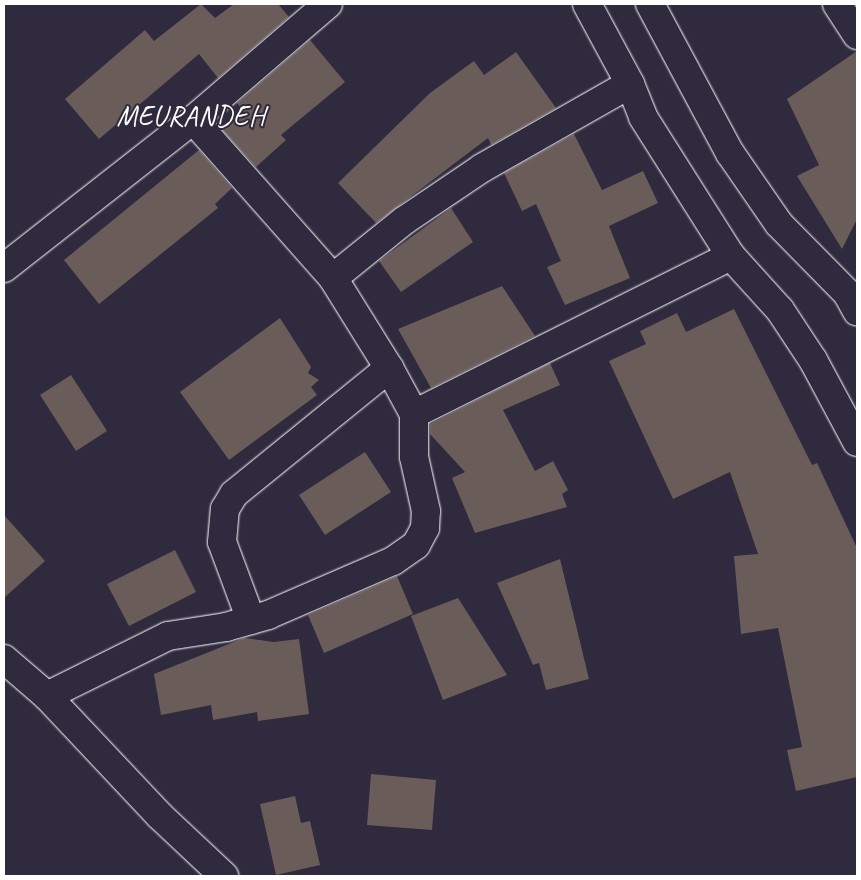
<!DOCTYPE html>
<style>
body{margin:0}
#map{position:relative;width:861px;height:880px;overflow:hidden;background:#2f2a3d;font-family:Caveat,sans-serif}
div>[style]{position:absolute}
.building>*{inset:0;background:#6a5c59}
.roads{filter:drop-shadow(0 0 1px #fff) drop-shadow(0 0 1px #fff)}
.street>*{height:28px;margin:-14px;padding:0 14px;transform-origin:14px;border-radius:14px;background:#2f2a3d}
.secondary>*{height:28px;margin:-14px;padding:0 14px;transform-origin:14px;border-radius:14px;background:#2f2a3d}
span{translate:-50% -50%;white-space:nowrap;text-align:center;line-height:1.15;-webkit-text-stroke:4px #2f2a3d;paint-order:stroke}
.quarter-label{font-size:28px;color:#fff;letter-spacing:1px}
.frame{position:absolute;inset:0;border:5px solid #fff;pointer-events:none}
</style>
<div id="map">
<div class="building">
<i style="clip-path:polygon(201px 4px,215px 18px,234px 4px,278px 4px,289px 17px,218px 78px,199px 54px,99px 139px,65px 99px,145px 30px,154px 41px)"></i>
<i style="clip-path:polygon(310px 40px,345px 82px,281px 135px,286px 140px,256px 167px,222px 130px,243px 111px,237px 103px)"></i>
<i style="clip-path:polygon(857px 51px,857px 219px,842px 249px,797px 176px,819px 165px,787px 99px)"></i>
<i style="clip-path:polygon(516px 52px,556px 108px,491px 145px,488px 138px,376px 223px,338px 183px,430px 93px,474px 61px,484px 75px)"></i>
<i style="clip-path:polygon(574px 134px,602px 190px,643px 171px,658px 203px,609px 226px,630px 278px,565px 305px,547px 267px,561px 261px,536px 204px,522px 211px,504px 173px)"></i>
<i style="clip-path:polygon(199px 150px,232px 188px,215px 204px,218px 208px,99px 304px,64px 260px)"></i>
<i style="clip-path:polygon(451px 208px,473px 242px,401px 292px,379px 261px)"></i>
<i style="clip-path:polygon(502px 286px,535px 336px,431px 388px,398px 329px)"></i>
<i style="clip-path:polygon(734px 309px,812px 465px,817px 463px,857px 548px,857px 777px,796px 791px,787px 750px,802px 747px,778px 628px,741px 634px,734px 556px,758px 554px,730px 472px,673px 499px,609px 361px,646px 344px,640px 331px,677px 313px,686px 332px)"></i>
<i style="clip-path:polygon(280px 318px,311px 367px,308px 373px,319px 380px,311px 387px,317px 395px,229px 460px,180px 392px)"></i>
<i style="clip-path:polygon(550px 363px,560px 385px,503px 410px,535px 471px,553px 461px,568px 490px,562px 494px,567px 507px,475px 533px,452px 478px,465px 472px,430px 434px,430px 424px)"></i>
<i style="clip-path:polygon(71px 375px,107px 431px,76px 451px,40px 395px)"></i>
<i style="clip-path:polygon(365px 452px,391px 492px,325px 535px,299px 495px)"></i>
<i style="clip-path:polygon(4px 515px,45px 561px,4px 598px)"></i>
<i style="clip-path:polygon(175px 550px,196px 592px,129px 626px,107px 584px)"></i>
<i style="clip-path:polygon(560px 559px,589px 679px,546px 690px,539px 663px,533px 665px,497px 583px)"></i>
<i style="clip-path:polygon(397px 576px,413px 614px,324px 653px,308px 615px)"></i>
<i style="clip-path:polygon(458px 598px,507px 675px,443px 700px,411px 616px)"></i>
<i style="clip-path:polygon(244px 638px,274px 642px,299px 639px,309px 714px,258px 721px,257px 712px,213px 720px,211px 705px,161px 715px,154px 674px)"></i>
<i style="clip-path:polygon(371px 774px,436px 780px,432px 830px,367px 825px)"></i>
<i style="clip-path:polygon(295px 796px,301px 823px,310px 821px,320px 865px,276px 875px,260px 804px)"></i>
</div>
<div class="roads">
<div class="street">
<i style="left:650px;top:4px;width:169px;rotate:61.8deg"></i>
<i style="left:730px;top:153px;width:86px;rotate:55.4deg"></i>
<i style="left:779px;top:224px;width:97px;rotate:45.4deg"></i>
<i style="left:847px;top:293px;width:21px;rotate:61deg"></i>
<i style="left:837px;top:4px;width:37px;rotate:57deg"></i>
<i style="left:4px;top:268px;width:240px;rotate:-38.1deg"></i>
<i style="left:193px;top:120px;width:178px;rotate:-40.7deg"></i>
<i style="left:333px;top:278px;width:92px;rotate:-38.9deg"></i>
<i style="left:405px;top:220px;width:93px;rotate:-34deg"></i>
<i style="left:482px;top:168px;width:170px;rotate:-29.6deg"></i>
<i style="left:414px;top:414px;width:354px;rotate:-26.5deg"></i>
<i style="left:251px;top:620px;width:83px;rotate:-110.4deg"></i>
<i style="left:222px;top:542px;width:33px;rotate:-85deg"></i>
<i style="left:225px;top:509px;width:17px;rotate:-59deg"></i>
<i style="left:234px;top:494px;width:200px;rotate:-39.1deg"></i>
<i style="left:4px;top:659px;width:57px;rotate:40.7deg"></i>
<i style="left:47px;top:696px;width:165px;rotate:46.7deg"></i>
<i style="left:160px;top:816px;width:88px;rotate:43.2deg"></i>
<i style="left:47px;top:696px;width:135px;rotate:-26.4deg"></i>
<i style="left:168px;top:636px;width:59px;rotate:-8.8deg"></i>
<i style="left:226px;top:627px;width:44px;rotate:-15.9deg"></i>
<i style="left:268px;top:615px;width:136px;rotate:-23.4deg"></i>
<i style="left:393px;top:561px;width:28px;rotate:-35deg"></i>
<i style="left:416px;top:545px;width:19px;rotate:-62deg"></i>
<i style="left:425px;top:528px;width:17px;rotate:-87deg"></i>
<i style="left:426px;top:511px;width:55px;rotate:-102.5deg"></i>
<i style="left:414px;top:457px;width:43px;rotate:-90deg"></i>
<i style="left:414px;top:414px;width:52px;rotate:-118.5deg"></i>
<i style="left:389px;top:368px;width:106px;rotate:-121.9deg"></i>
<i style="left:333px;top:278px;width:211px;rotate:-131.5deg"></i>
</div>
<div class="secondary">
<i style="left:587px;top:4px;width:91px;rotate:61.7deg"></i>
<i style="left:630px;top:84px;width:35px;rotate:68deg"></i>
<i style="left:643px;top:117px;width:165px;rotate:57.7deg"></i>
<i style="left:731px;top:256px;width:73px;rotate:47.8deg"></i>
<i style="left:780px;top:310px;width:60px;rotate:56.6deg"></i>
<i style="left:813px;top:360px;width:93px;rotate:61.8deg"></i>
</div>
</div>
<div class="quarter-label">
<span style="left:191px;top:116px">MEURANDEH</span>
</div>
<div class="frame"></div>
</div>
